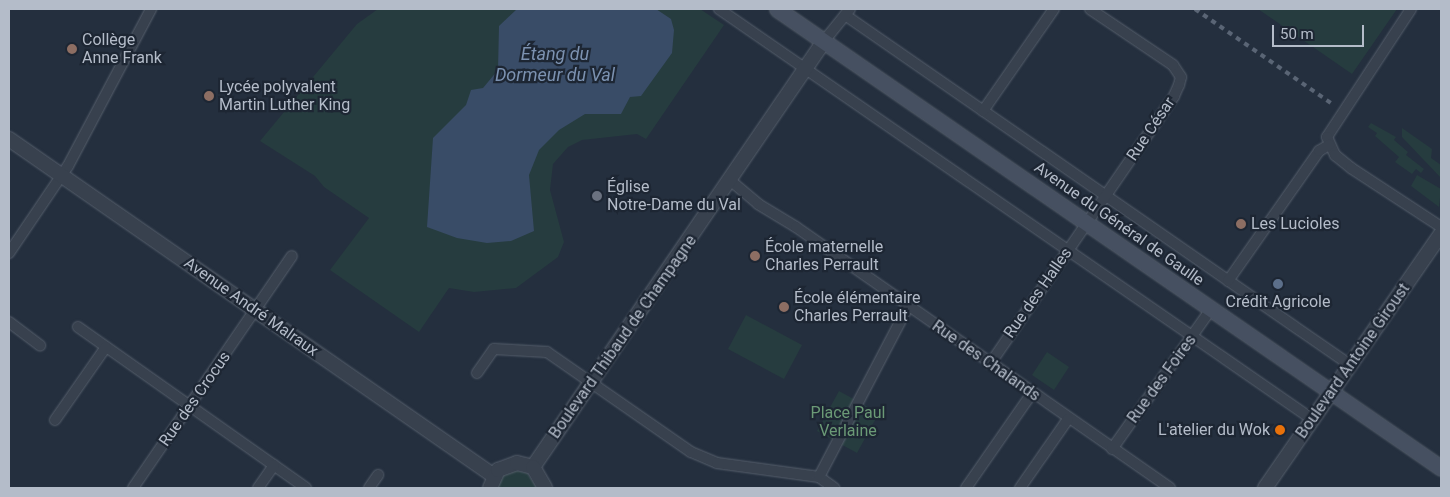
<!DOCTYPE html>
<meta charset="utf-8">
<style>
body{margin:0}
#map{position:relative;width:1450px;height:497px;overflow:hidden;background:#242f3e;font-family:Roboto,sans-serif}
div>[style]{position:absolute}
.green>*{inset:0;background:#263c3f}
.water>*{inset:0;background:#394c67}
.roads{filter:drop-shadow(0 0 1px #565f6c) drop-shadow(0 0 1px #565f6c)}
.minor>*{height:10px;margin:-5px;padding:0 5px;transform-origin:5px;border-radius:5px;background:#38414e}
.tertiary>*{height:14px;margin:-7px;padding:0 7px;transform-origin:7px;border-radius:7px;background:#38414e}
.secondary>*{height:15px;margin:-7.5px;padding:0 7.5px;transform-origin:7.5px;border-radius:7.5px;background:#465061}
.rail>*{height:4px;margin-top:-2px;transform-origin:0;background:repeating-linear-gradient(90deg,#5a6575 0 5px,transparent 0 10px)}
.dots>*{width:14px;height:14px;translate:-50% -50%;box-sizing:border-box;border:2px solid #1d2633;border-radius:50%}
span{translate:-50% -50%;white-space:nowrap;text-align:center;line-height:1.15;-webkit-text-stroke:4.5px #1d2633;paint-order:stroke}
.poi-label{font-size:16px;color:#b4bcc9}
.left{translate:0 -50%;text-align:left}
.right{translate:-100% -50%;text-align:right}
.street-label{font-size:16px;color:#b4bcc9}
.park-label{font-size:16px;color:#6b9a76}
.water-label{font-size:18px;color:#7c92b1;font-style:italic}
.frame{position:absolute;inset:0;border:10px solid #b4bcc9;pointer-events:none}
.scale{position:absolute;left:1272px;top:25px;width:92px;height:22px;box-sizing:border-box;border:2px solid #b4bcc9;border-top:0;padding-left:6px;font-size:15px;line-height:18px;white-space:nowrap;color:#b4bcc9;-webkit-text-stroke:4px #1d2633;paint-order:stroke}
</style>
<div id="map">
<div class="green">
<i style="clip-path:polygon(378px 9px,700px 9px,724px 25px,646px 139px,637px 134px,582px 140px,568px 147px,553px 164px,550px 190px,564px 242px,558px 257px,516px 288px,474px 292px,449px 288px,419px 332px,330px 270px,369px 218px,324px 187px,315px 176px,260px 141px,357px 24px)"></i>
<i style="clip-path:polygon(1258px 9px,1397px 9px,1352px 74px)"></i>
<i style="clip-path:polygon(1371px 123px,1396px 137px,1394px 140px,1408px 152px,1406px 155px,1424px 169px,1421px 173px,1416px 169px,1412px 174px,1395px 162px,1399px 157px,1375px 136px,1377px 133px,1368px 127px)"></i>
<i style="clip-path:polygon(1402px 128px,1432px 149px,1431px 158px,1441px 165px,1441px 178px,1402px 137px)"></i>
<i style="clip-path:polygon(1417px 175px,1441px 189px,1439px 207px,1411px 186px)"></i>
<i style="clip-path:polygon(746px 315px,802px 345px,784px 379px,728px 349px)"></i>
<i style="clip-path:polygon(1047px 352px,1069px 367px,1054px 390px,1032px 375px)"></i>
<i style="clip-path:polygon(839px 391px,879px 413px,857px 453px,817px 431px)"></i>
<i style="clip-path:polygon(514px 470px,527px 473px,537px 488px,497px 488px,502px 476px)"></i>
</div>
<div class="water">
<i style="clip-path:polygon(517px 9px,656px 9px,671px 19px,674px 30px,672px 53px,641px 96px,630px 97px,621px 114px,585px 114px,559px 130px,539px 150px,529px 175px,534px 231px,511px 241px,487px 243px,457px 238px,427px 227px,433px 138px,466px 105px,471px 90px,483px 88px,498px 70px,499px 26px)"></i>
</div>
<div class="roads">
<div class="minor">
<i style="left:719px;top:9px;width:721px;rotate:34.66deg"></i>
<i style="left:1411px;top:9px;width:153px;rotate:123.3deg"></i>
<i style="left:1327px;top:137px;width:20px;rotate:66deg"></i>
<i style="left:1335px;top:155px;width:21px;rotate:39deg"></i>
<i style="left:1351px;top:168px;width:108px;rotate:33.2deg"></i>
<i style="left:845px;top:15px;width:614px;rotate:34.72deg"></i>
<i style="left:824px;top:41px;width:41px;rotate:-50.9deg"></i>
<i style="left:983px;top:111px;width:124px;rotate:-55.2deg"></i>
<i style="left:731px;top:181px;width:35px;rotate:40deg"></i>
<i style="left:758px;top:204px;width:44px;rotate:31.2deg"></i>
<i style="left:796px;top:227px;width:456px;rotate:34.9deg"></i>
<i style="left:9px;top:253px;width:105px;rotate:-55.9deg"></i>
<i style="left:68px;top:166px;width:178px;rotate:-62.1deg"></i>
<i style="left:1228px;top:281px;width:159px;rotate:-55deg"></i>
<i style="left:1319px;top:151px;width:12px;rotate:-31deg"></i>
<i style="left:9px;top:322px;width:39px;rotate:37deg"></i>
<i style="left:78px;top:327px;width:279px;rotate:35.2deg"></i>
<i style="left:990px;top:364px;width:325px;rotate:-55.5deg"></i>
<i style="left:1174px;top:96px;width:12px;rotate:-66deg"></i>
<i style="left:1179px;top:85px;width:8px;rotate:-76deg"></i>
<i style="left:1181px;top:77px;width:14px;rotate:-124deg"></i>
<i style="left:1173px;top:65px;width:100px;rotate:-146deg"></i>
<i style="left:477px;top:373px;width:29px;rotate:-55deg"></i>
<i style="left:494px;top:349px;width:53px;rotate:3.2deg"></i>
<i style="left:547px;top:352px;width:175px;rotate:34.8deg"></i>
<i style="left:691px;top:452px;width:28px;rotate:23deg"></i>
<i style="left:717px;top:463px;width:103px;rotate:7.8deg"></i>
<i style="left:819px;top:477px;width:19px;rotate:36deg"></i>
<i style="left:55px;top:420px;width:89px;rotate:-55.1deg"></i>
<i style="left:1112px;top:449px;width:171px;rotate:-54.7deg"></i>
<i style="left:819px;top:477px;width:192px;rotate:-62.4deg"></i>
<i style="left:133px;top:488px;width:281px;rotate:-55.6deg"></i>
<i style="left:258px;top:488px;width:28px;rotate:-55deg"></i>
<i style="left:369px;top:488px;width:16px;rotate:-55deg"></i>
<i style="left:966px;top:488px;width:116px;rotate:-55.2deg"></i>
<i style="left:1020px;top:488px;width:84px;rotate:-55.2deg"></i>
</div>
<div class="tertiary">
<i style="left:9px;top:139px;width:591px;rotate:34.79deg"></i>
<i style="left:533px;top:467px;width:516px;rotate:-55.66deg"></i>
<i style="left:490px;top:488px;width:20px;rotate:-66deg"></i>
<i style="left:498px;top:470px;width:20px;rotate:-20deg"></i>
<i style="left:517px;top:463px;width:16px;rotate:14deg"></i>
<i style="left:533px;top:467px;width:24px;rotate:60deg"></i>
<i style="left:1265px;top:488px;width:309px;rotate:-55.3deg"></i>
</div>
<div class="secondary">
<i style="left:777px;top:9px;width:807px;rotate:34.65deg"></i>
</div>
</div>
<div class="rail">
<i style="left:1195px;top:9px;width:165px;rotate:34.7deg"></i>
</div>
<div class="dots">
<i style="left:72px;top:49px;background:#8d6e63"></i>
<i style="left:209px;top:96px;background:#8d6e63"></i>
<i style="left:597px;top:196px;background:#6b7280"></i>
<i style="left:1241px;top:224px;background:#8d6e63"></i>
<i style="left:755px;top:256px;background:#8d6e63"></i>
<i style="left:1278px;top:284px;background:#5c6f8a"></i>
<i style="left:784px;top:307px;background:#8d6e63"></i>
<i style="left:1280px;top:430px;background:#e8710a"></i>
</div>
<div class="poi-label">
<span class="left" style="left:82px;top:49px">Collège<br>Anne Frank</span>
<span class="left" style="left:219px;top:96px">Lycée polyvalent<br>Martin Luther King</span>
<span class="left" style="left:607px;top:196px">Église<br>Notre-Dame du Val</span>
<span class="left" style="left:1251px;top:224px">Les Lucioles</span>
<span class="left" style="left:765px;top:256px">École maternelle<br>Charles Perrault</span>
<span class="left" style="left:794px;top:307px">École élémentaire<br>Charles Perrault</span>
<span style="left:1278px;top:302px">Crédit Agricole</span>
<span class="right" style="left:1270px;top:430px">L'atelier du Wok</span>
</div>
<div class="street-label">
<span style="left:1151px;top:129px;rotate:-56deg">Rue César</span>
<span style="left:1119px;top:224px;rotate:35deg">Avenue du Général de Gaulle</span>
<span style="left:1038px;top:293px;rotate:-55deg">Rue des Halles</span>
<span style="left:251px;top:307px;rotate:35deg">Avenue André Malraux</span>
<span style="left:623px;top:337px;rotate:-55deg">Boulevard Thibaud de Champagne</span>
<span style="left:986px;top:361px;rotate:35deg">Rue des Chalands</span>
<span style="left:1353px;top:361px;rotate:-55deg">Boulevard Antoine Giroust</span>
<span style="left:1162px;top:379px;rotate:-54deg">Rue des Foires</span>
<span style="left:195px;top:399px;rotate:-55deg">Rue des Crocus</span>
</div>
<div class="park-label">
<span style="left:848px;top:422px">Place Paul<br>Verlaine</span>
</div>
<div class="water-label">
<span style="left:555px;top:65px">Étang du<br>Dormeur du Val</span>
</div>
<div class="frame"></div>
<div class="scale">50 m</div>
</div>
